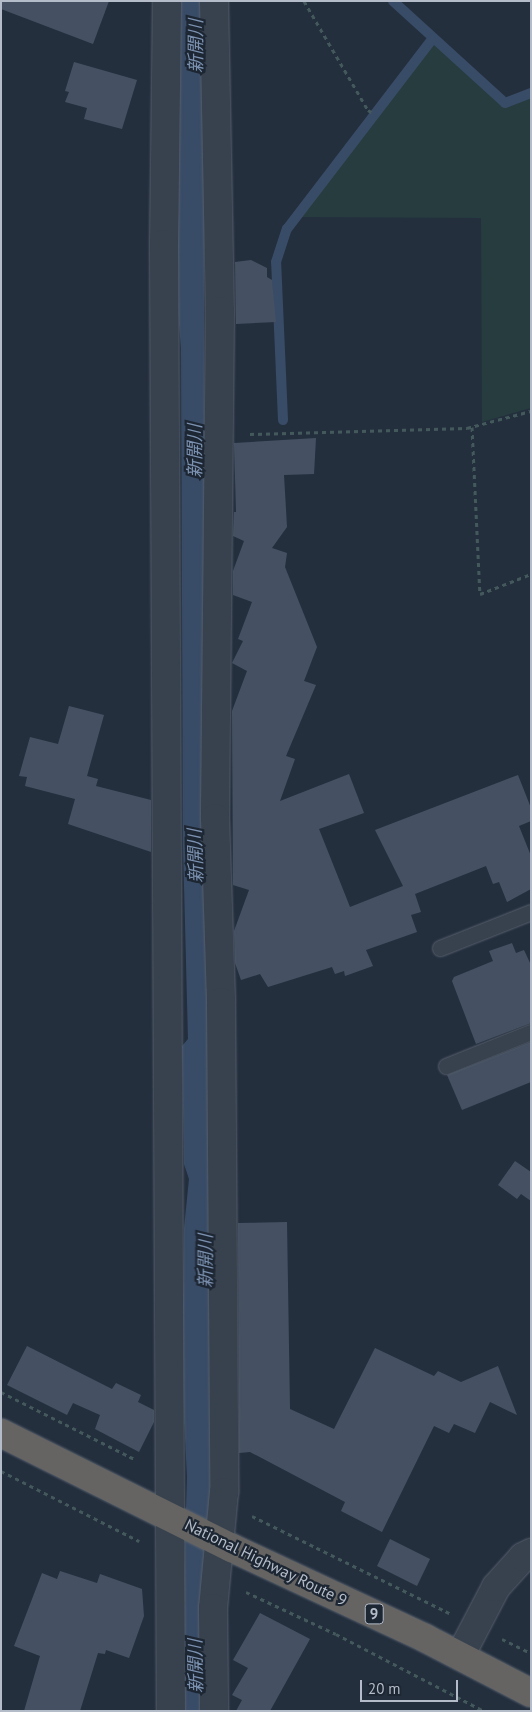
<!DOCTYPE html>
<meta charset="utf-8">
<style>
body{margin:0}
#map{position:relative;width:532px;height:1712px;overflow:hidden;background:#242f3e;font-family:"PT Sans","Noto Sans JP",sans-serif}
div>[style]{position:absolute}
.green>*{inset:0;background:#263c3f}
.water>*{inset:0;background:#394c67}
.stream>*{height:10px;margin:-5px;padding:0 5px;transform-origin:5px;border-radius:5px;background:#394c67}
.building>*{inset:0;background:#455162}
.path>*{height:3px;margin-top:-1.5px;transform-origin:0;background:repeating-linear-gradient(90deg,#44595c 0 4px,transparent 0 8px)}
.roads{filter:drop-shadow(0 0 1px #565f6c) drop-shadow(0 0 1px #565f6c)}
.service>*{height:15px;margin:-7.5px;padding:0 7.5px;transform-origin:7.5px;border-radius:7.5px;background:#38414e}
.minor>*{height:28px;margin:-14px;padding:0 14px;transform-origin:14px;border-radius:14px;background:#38414e}
.trunk>*{height:28px;margin:-14px;padding:0 14px;transform-origin:14px;border-radius:14px;background:#656462}
span{translate:-50% -50%;white-space:nowrap;text-align:center;line-height:1.15;-webkit-text-stroke:4.5px #1d2633;paint-order:stroke}
.shield-label span{padding:1px 4px;background:#1d2633;border:1px solid;border-radius:4px;-webkit-text-stroke-width:0}
.shield-label{font-size:15px;color:#b4bcc9;font-weight:700}
.street-label{font-size:16px;color:#b4bcc9}
.water-label{font-size:18px;color:#7c92b1;font-style:italic}
.frame{position:absolute;inset:0;border:2px solid #b4bcc9;pointer-events:none}
.scale{position:absolute;left:360px;top:1680px;width:98px;height:22px;box-sizing:border-box;border:2px solid #b4bcc9;border-top:0;padding-left:6px;font-size:15px;line-height:18px;white-space:nowrap;color:#b4bcc9;-webkit-text-stroke:4px #1d2633;paint-order:stroke}
</style>
<div id="map">
<div class="green">
<i style="clip-path:polygon(433px 43px,504px 107px,531px 98px,531px 408px,482px 422px,481px 218px,299px 217px)"></i>
</div>
<div class="water">
<i style="clip-path:polygon(178px 1px,204px 1px,205px 845px,206px 986px,212px 1007px,215px 1263px,207px 1711px,185px 1711px,184px 1577px,187px 1477px,182px 1377px,184px 1228px,189px 1179px,184px 1164px,182px 1046px,188px 1039px,183px 847px,181px 348px,175px 277px,179px 205px)"></i>
</div>
<div class="stream">
<i style="left:393px;top:1px;width:151px;rotate:42.3deg"></i>
<i style="left:505px;top:103px;width:28px;rotate:-21deg"></i>
<i style="left:283px;top:420px;width:158px;rotate:-92.5deg"></i>
<i style="left:276px;top:262px;width:35px;rotate:-72deg"></i>
<i style="left:287px;top:229px;width:240px;rotate:-52.6deg"></i>
</div>
<div class="building">
<i style="clip-path:polygon(1px 1px,109px 1px,93px 44px,1px 9px)"></i>
<i style="clip-path:polygon(74px 62px,137px 80px,122px 129px,84px 119px,87px 108px,65px 102px,69px 92px,65px 91px)"></i>
<i style="clip-path:polygon(251px 260px,267px 268px,267px 277px,272px 280px,276px 322px,236px 324px,235px 262px)"></i>
<i style="clip-path:polygon(316px 438px,314px 474px,284px 475px,287px 527px,272px 548px,287px 553px,285px 567px,317px 647px,304px 681px,316px 685px,286px 756px,295px 759px,280px 801px,349px 774px,364px 813px,319px 829px,350px 907px,403px 886px,375px 830px,518px 775px,531px 808px,531px 821px,519px 826px,531px 856px,531px 889px,507px 902px,499px 882px,493px 884px,486px 866px,415px 894px,421px 912px,411px 915px,417px 932px,366px 950px,373px 966px,345px 976px,344px 971px,335px 974px,332px 967px,268px 987px,260px 974px,241px 980px,235px 963px,234px 931px,249px 890px,233px 885px,232px 711px,247px 671px,232px 663px,243px 641px,238px 639px,252px 602px,233px 595px,233px 571px,244px 541px,233px 536px,234px 512px,236px 512px,234px 443px)"></i>
<i style="clip-path:polygon(69px 706px,104px 715px,87px 776px,98px 779px,96px 786px,151px 800px,151px 852px,68px 824px,75px 799px,25px 786px,27px 777px,19px 776px,30px 737px,58px 744px)"></i>
<i style="clip-path:polygon(512px 943px,516px 953px,524px 950px,531px 965px,531px 1023px,476px 1044px,452px 981px,454px 977px,493px 961px,489px 951px)"></i>
<i style="clip-path:polygon(531px 1042px,531px 1082px,462px 1110px,447px 1075px)"></i>
<i style="clip-path:polygon(515px 1161px,531px 1172px,531px 1201px,521px 1194px,517px 1199px,498px 1185px)"></i>
<i style="clip-path:polygon(287px 1222px,290px 1409px,334px 1429px,375px 1348px,434px 1376px,438px 1371px,461px 1382px,498px 1366px,517px 1415px,490px 1402px,475px 1433px,454px 1424px,449px 1433px,434px 1426px,382px 1532px,341px 1511px,345px 1502px,250px 1452px,239px 1453px,238px 1223px)"></i>
<i style="clip-path:polygon(27px 1346px,112px 1389px,116px 1383px,141px 1395px,138px 1402px,154px 1410px,154px 1422px,139px 1452px,95px 1429px,100px 1415px,73px 1403px,67px 1415px,7px 1385px)"></i>
<i style="clip-path:polygon(390px 1539px,430px 1559px,417px 1586px,377px 1566px)"></i>
<i style="clip-path:polygon(60px 1571px,97px 1583px,100px 1574px,142px 1589px,144px 1616px,129px 1658px,106px 1650px,105px 1654px,98px 1653px,80px 1711px,24px 1711px,40px 1656px,14px 1646px,42px 1573px,57px 1579px)"></i>
<i style="clip-path:polygon(260px 1613px,310px 1639px,270px 1711px,236px 1711px,242px 1700px,232px 1695px,248px 1668px,233px 1660px)"></i>
</div>
<div class="path">
<i style="left:304px;top:1px;width:126px;rotate:59.6deg"></i>
<i style="left:368px;top:110px;width:6px;rotate:31deg"></i>
<i style="left:472px;top:427px;width:167px;rotate:87.3deg"></i>
<i style="left:480px;top:594px;width:55px;rotate:-21.4deg"></i>
<i style="left:250px;top:434px;width:217px;rotate:-1.6deg"></i>
<i style="left:467px;top:428px;width:66px;rotate:-14.9deg"></i>
<i style="left:1px;top:1392px;width:149px;rotate:26.7deg"></i>
<i style="left:1px;top:1471px;width:155px;rotate:26.9deg"></i>
<i style="left:252px;top:1516px;width:220px;rotate:26.2deg"></i>
<i style="left:246px;top:1592px;width:99px;rotate:25deg"></i>
<i style="left:336px;top:1634px;width:167px;rotate:27.5deg"></i>
<i style="left:502px;top:1639px;width:32px;rotate:26deg"></i>
</div>
<div class="roads">
<div class="service">
<i style="left:440px;top:948px;width:98px;rotate:-21.6deg"></i>
<i style="left:446px;top:1066px;width:92px;rotate:-21.8deg"></i>
</div>
<div class="minor">
<i style="left:167px;top:1px;width:243px;rotate:90.7deg"></i>
<i style="left:164px;top:244px;width:1467px;rotate:89.73deg"></i>
<i style="left:214px;top:1px;width:310px;rotate:88.9deg"></i>
<i style="left:220px;top:311px;width:507px;rotate:90.57deg"></i>
<i style="left:215px;top:818px;width:184px;rotate:88.1deg"></i>
<i style="left:221px;top:1002px;width:490px;rotate:89.6deg"></i>
<i style="left:224px;top:1492px;width:117px;rotate:95.4deg"></i>
<i style="left:213px;top:1608px;width:103px;rotate:89.4deg"></i>
<i style="left:460px;top:1656px;width:78px;rotate:-62.4deg"></i>
<i style="left:496px;top:1587px;width:40px;rotate:-48deg"></i>
<i style="left:523px;top:1557px;width:9px;rotate:-27deg"></i>
</div>
<div class="trunk">
<i style="left:1px;top:1433px;width:258px;rotate:26.5deg"></i>
<i style="left:232px;top:1548px;width:213px;rotate:25deg"></i>
<i style="left:425px;top:1638px;width:119px;rotate:27.4deg"></i>
</div>
</div>
<div class="shield-label">
<span style="left:374px;top:1614px">9</span>
</div>
<div class="street-label">
<span style="left:266px;top:1562px;rotate:26deg">National Highway Route 9</span>
</div>
<div class="water-label">
<span style="left:196px;top:46px;rotate:-90deg">新開川</span>
<span style="left:195px;top:451px;rotate:-90deg">新開川</span>
<span style="left:196px;top:856px;rotate:-92deg">新開川</span>
<span style="left:206px;top:1261px;rotate:-90deg">新開川</span>
<span style="left:196px;top:1666px;rotate:-91deg">新開川</span>
</div>
<div class="frame"></div>
<div class="scale">20 m</div>
</div>
